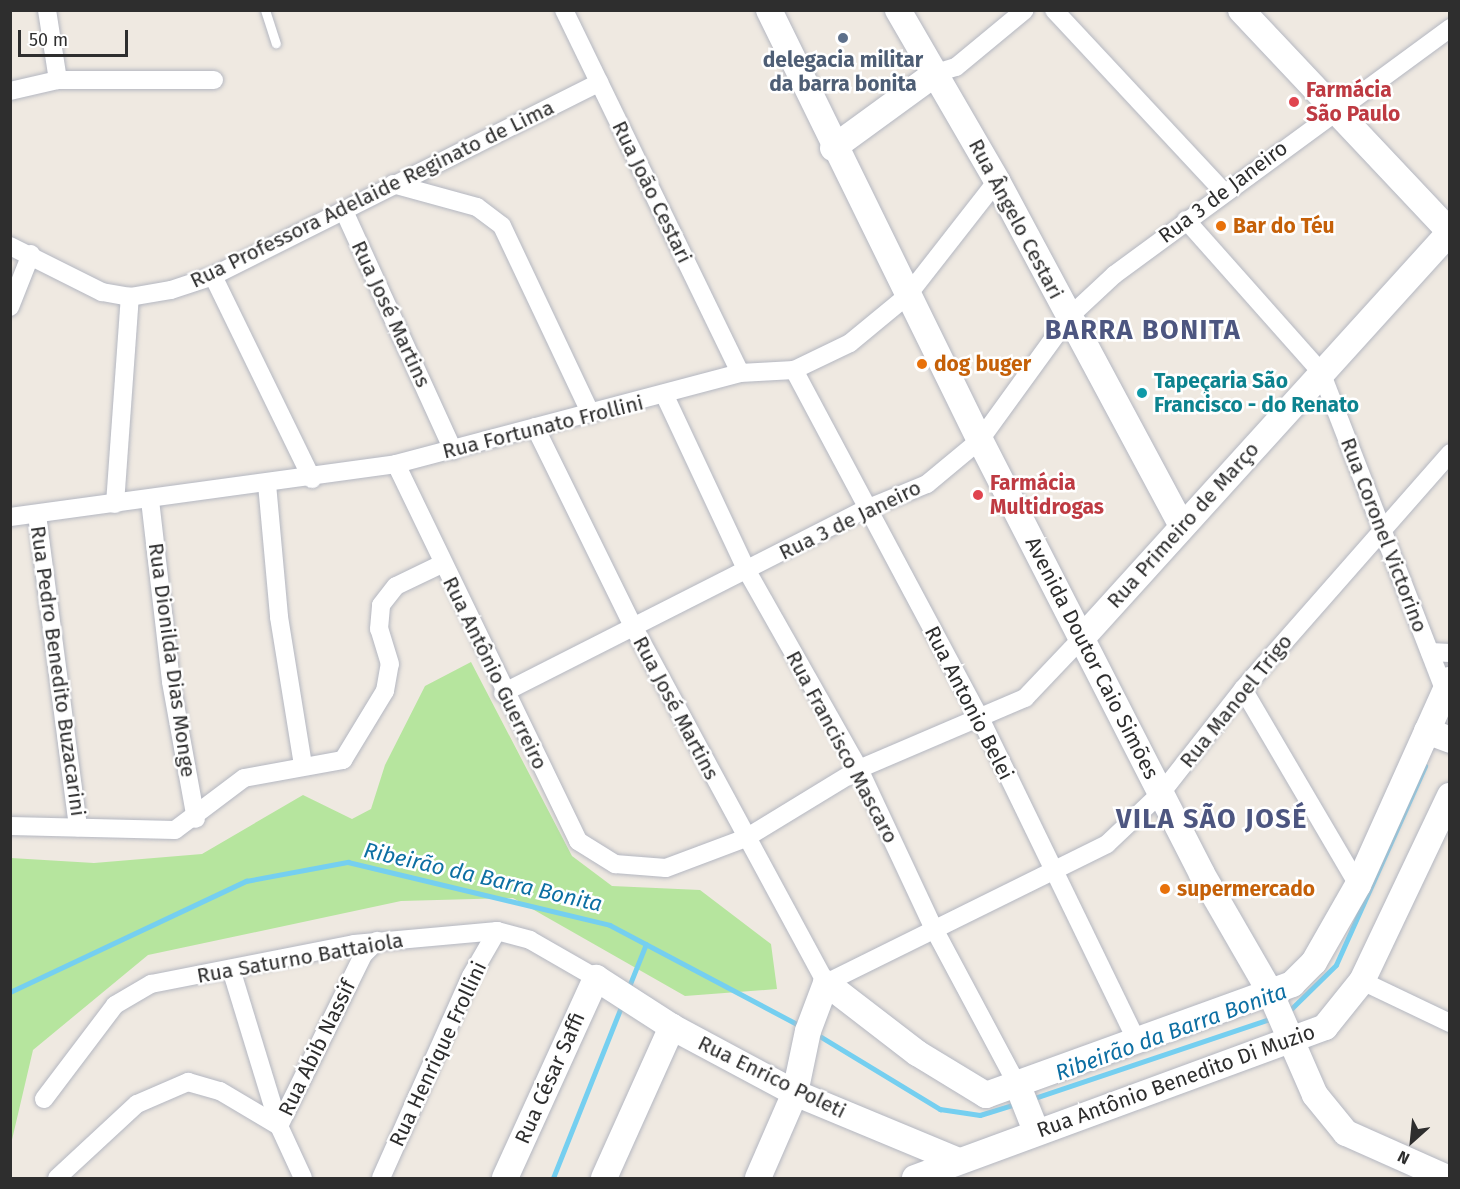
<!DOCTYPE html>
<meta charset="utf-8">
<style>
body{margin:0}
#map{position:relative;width:1460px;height:1189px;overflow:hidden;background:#efe9e1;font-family:"Fira Sans",sans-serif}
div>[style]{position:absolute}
.green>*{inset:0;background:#b6e59e}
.stream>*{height:4.5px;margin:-2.25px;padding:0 2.25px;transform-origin:2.25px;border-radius:2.25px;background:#75cff0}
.roads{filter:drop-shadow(0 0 2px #b4b7c1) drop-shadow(0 0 2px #b4b7c1)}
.lane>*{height:9px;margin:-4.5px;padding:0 4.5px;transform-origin:4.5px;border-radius:4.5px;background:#fff}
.street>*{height:18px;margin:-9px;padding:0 9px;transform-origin:9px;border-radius:9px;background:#fff}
.secondary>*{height:26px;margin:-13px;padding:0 13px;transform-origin:13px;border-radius:13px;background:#fff}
.dots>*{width:16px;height:16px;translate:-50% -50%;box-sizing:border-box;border:3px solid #fff;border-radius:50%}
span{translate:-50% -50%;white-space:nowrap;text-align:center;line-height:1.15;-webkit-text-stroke:5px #fff;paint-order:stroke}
.service-label{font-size:21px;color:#4e5e75;font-weight:700}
.health-label{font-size:21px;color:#be3a42;font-weight:700}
.left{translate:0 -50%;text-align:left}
.street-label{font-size:21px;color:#2e2e2e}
.food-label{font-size:21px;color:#c56008;font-weight:700}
.culture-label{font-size:21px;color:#0d838f;font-weight:700}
.water-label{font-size:22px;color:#0d6fa3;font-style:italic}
.district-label{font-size:27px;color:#4d5680;font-weight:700;letter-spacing:1.5px}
.frame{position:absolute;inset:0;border:12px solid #2e2e2e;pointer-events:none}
.north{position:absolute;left:1382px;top:1111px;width:60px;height:60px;-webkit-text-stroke:4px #fff;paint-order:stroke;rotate:207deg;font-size:16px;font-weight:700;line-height:24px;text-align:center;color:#2e2e2e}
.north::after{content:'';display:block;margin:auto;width:21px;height:27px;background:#2e2e2e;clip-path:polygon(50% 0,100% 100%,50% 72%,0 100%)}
.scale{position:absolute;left:18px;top:30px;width:110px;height:27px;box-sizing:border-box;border:3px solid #2e2e2e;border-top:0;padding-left:8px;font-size:18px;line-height:21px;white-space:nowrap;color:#2e2e2e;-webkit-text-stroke:4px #fff;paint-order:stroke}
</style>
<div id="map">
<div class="green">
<i style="clip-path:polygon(471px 662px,572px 856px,612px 886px,700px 890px,771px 944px,777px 989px,685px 996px,513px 898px,401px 901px,148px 955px,33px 1050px,11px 1144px,11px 858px,94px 863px,202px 854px,303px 795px,352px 819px,371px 809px,385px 765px,425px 686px)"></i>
</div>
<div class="stream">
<i style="left:628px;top:989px;width:48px;rotate:-68.2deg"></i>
<i style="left:10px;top:992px;width:261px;rotate:-25.2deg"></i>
<i style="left:246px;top:881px;width:104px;rotate:-10.6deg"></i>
<i style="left:348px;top:862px;width:269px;rotate:13.5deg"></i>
<i style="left:610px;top:925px;width:216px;rotate:27.9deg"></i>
<i style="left:1288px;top:1012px;width:67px;rotate:-44.4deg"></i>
<i style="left:1336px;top:965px;width:218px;rotate:-65.9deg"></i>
<i style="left:818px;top:1035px;width:143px;rotate:31.2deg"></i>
<i style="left:940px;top:1109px;width:40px;rotate:8.5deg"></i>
<i style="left:980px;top:1115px;width:38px;rotate:-17deg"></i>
<i style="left:1032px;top:1099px;width:253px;rotate:-18.6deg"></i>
<i style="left:553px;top:1178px;width:186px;rotate:-68.3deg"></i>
</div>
<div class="roads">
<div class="lane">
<i style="left:265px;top:10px;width:35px;rotate:72deg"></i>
</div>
<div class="street">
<i style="left:47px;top:10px;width:71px;rotate:81.1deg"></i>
<i style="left:564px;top:10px;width:403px;rotate:64.1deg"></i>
<i style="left:1054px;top:10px;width:248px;rotate:47deg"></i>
<i style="left:936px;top:73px;width:21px;rotate:-17deg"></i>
<i style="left:956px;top:67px;width:89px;rotate:-39.6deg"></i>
<i style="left:10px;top:91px;width:49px;rotate:-12.9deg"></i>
<i style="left:58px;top:80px;width:156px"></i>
<i style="left:393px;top:184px;width:87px;rotate:15.3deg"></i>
<i style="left:477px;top:207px;width:31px;rotate:37deg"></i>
<i style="left:502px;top:226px;width:208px;rotate:64.7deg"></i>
<i style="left:344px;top:211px;width:263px;rotate:65.5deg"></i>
<i style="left:1186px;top:220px;width:203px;rotate:48.4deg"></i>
<i style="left:1321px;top:372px;width:342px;rotate:68.8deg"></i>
<i style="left:10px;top:246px;width:103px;rotate:26.6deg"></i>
<i style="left:102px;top:292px;width:28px;rotate:10deg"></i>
<i style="left:130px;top:297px;width:42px;rotate:-9.7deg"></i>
<i style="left:171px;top:290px;width:44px;rotate:-18.4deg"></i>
<i style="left:213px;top:276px;width:432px;rotate:-26.6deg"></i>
<i style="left:213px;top:276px;width:226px;rotate:64deg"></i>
<i style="left:10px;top:307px;width:57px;rotate:-68.4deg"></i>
<i style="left:794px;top:370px;width:392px;rotate:61.9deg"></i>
<i style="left:979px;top:716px;width:359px;rotate:64.1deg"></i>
<i style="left:665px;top:396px;width:193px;rotate:64.9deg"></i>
<i style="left:747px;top:571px;width:227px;rotate:60.5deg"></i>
<i style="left:859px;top:769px;width:174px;rotate:64.9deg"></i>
<i style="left:933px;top:927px;width:180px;rotate:61.9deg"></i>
<i style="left:535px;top:427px;width:224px;rotate:63.8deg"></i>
<i style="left:634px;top:628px;width:404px;rotate:61.6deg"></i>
<i style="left:826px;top:983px;width:313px;rotate:-26.3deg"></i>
<i style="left:1107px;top:844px;width:76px;rotate:-43.4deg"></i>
<i style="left:1162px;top:792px;width:131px;rotate:-51.8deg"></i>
<i style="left:1243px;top:689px;width:314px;rotate:-48.7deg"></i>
<i style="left:396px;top:464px;width:419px;rotate:64.2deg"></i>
<i style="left:578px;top:841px;width:44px;rotate:31.9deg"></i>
<i style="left:615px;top:864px;width:51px;rotate:4.5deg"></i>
<i style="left:666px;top:868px;width:85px;rotate:-20.6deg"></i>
<i style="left:746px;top:838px;width:132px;rotate:-31.4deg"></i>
<i style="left:859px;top:769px;width:181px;rotate:-23.2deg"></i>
<i style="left:1025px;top:698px;width:83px;rotate:-46.5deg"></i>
<i style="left:267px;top:484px;width:134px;rotate:84.8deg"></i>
<i style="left:279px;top:617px;width:151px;rotate:80.8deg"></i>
<i style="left:150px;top:500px;width:183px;rotate:83.4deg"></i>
<i style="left:171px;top:682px;width:139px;rotate:79.7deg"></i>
<i style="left:115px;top:504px;width:208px;rotate:-85.9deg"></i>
<i style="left:37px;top:515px;width:315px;rotate:82.5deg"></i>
<i style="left:10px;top:517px;width:390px;rotate:-7.8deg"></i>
<i style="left:396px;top:464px;width:356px;rotate:-14.8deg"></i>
<i style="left:740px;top:373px;width:54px;rotate:-3.2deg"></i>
<i style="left:794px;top:370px;width:62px;rotate:-25.7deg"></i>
<i style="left:850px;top:343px;width:74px;rotate:-39.5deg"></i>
<i style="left:907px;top:296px;width:146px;rotate:-52deg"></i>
<i style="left:1430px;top:652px;width:20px;rotate:3deg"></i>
<i style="left:1243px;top:689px;width:227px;rotate:59.6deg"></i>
<i style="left:503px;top:693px;width:407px;rotate:-26.9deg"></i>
<i style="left:866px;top:509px;width:66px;rotate:-22.3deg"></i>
<i style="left:927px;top:484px;width:69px;rotate:-39.7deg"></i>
<i style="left:980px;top:440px;width:152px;rotate:-54.1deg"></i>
<i style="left:1069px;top:317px;width:62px;rotate:-43deg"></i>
<i style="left:1114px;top:275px;width:417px;rotate:-36.3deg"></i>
<i style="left:10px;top:826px;width:165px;rotate:1.4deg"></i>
<i style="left:175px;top:830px;width:86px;rotate:-37deg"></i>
<i style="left:244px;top:778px;width:101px;rotate:-10.3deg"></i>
<i style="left:343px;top:760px;width:81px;rotate:-58.7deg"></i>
<i style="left:385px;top:691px;width:27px;rotate:-80deg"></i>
<i style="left:390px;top:664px;width:37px;rotate:-107deg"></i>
<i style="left:379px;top:629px;width:24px;rotate:-85deg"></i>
<i style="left:381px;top:605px;width:24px;rotate:-52deg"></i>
<i style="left:396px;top:586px;width:51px;rotate:-25.6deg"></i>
<i style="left:231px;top:969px;width:164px;rotate:73deg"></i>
<i style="left:1362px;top:981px;width:98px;rotate:25.5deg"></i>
<i style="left:44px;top:1099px;width:118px;rotate:-52.9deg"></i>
<i style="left:115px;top:1005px;width:42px;rotate:-30.3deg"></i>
<i style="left:151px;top:984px;width:207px;rotate:-11.1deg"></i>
<i style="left:354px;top:944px;width:144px;rotate:-5.2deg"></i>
<i style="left:497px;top:931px;width:34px;rotate:15deg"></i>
<i style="left:530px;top:940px;width:76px;rotate:29.9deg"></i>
<i style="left:279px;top:1126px;width:191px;rotate:-63.8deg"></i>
<i style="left:363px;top:955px;width:20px;rotate:-45deg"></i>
<i style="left:57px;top:1178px;width:109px;rotate:-42.8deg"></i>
<i style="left:137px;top:1104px;width:56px;rotate:-23.3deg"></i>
<i style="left:188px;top:1082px;width:33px;rotate:16deg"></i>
<i style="left:220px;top:1091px;width:69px;rotate:30.7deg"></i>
<i style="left:279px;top:1126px;width:57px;rotate:65.2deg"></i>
<i style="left:381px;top:1178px;width:221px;rotate:-66deg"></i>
<i style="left:471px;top:976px;width:52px;rotate:-60deg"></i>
</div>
<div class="secondary">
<i style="left:769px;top:10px;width:479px;rotate:63.9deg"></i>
<i style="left:980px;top:440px;width:487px;rotate:62.9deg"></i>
<i style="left:1202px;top:874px;width:136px;rotate:60deg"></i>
<i style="left:1270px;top:992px;width:112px;rotate:66.4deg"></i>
<i style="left:1315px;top:1095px;width:49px;rotate:50.8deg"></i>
<i style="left:1346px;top:1133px;width:111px;rotate:24deg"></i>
<i style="left:898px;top:10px;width:198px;rotate:59.9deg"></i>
<i style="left:997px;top:181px;width:391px;rotate:61.8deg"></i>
<i style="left:1241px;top:10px;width:305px;rotate:46.7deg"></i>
<i style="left:833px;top:148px;width:127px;rotate:-36.1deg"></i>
<i style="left:1082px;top:638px;width:548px;rotate:-47.81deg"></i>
<i style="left:1427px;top:731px;width:25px;rotate:21deg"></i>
<i style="left:1018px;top:1086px;width:48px;rotate:68.2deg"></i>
<i style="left:505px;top:1178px;width:220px;rotate:-65.5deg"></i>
<i style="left:596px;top:978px;width:90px;rotate:32.8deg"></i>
<i style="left:672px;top:1027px;width:140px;rotate:28.2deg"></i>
<i style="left:795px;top:1093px;width:174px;rotate:22.6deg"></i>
<i style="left:604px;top:1178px;width:166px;rotate:-65.8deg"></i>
<i style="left:758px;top:1178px;width:93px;rotate:-66.5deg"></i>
<i style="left:795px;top:1093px;width:63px;rotate:-78.2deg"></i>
<i style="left:808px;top:1031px;width:51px;rotate:-69.4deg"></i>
<i style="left:826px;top:983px;width:115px;rotate:37.6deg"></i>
<i style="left:917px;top:1053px;width:81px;rotate:31.3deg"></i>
<i style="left:986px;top:1095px;width:326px;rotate:-19.9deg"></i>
<i style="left:1292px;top:984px;width:31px;rotate:-45deg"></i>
<i style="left:1314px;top:962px;width:89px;rotate:-60.3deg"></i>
<i style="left:1358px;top:885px;width:225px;rotate:-65.8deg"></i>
<i style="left:915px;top:1178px;width:437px;rotate:-20.2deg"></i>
<i style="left:1325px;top:1027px;width:59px;rotate:-51.2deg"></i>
<i style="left:1362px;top:981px;width:205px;rotate:-64.6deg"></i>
</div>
</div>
<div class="dots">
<i style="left:843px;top:38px;background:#5c6f8a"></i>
<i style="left:1294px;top:102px;background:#e0444e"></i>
<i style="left:1221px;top:226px;background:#e8710a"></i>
<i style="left:922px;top:364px;background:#e8710a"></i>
<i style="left:1142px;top:393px;background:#0f9aa8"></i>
<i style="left:978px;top:495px;background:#e0444e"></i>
<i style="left:1165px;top:889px;background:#e8710a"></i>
</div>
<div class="service-label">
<span style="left:843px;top:72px">delegacia militar<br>da barra bonita</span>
</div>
<div class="health-label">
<span class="left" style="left:1306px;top:102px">Farmácia<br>São Paulo</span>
<span class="left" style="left:990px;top:495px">Farmácia<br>Multidrogas</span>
</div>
<div class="street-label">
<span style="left:652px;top:192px;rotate:64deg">Rua João Cestari</span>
<span style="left:1223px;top:192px;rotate:-37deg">Rua 3 de Janeiro</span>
<span style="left:372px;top:194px;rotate:-26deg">Rua Professora Adelaide Reginato de Lima</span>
<span style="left:1016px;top:219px;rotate:62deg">Rua Ângelo Cestari</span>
<span style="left:391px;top:314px;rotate:65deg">Rua José Martins</span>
<span style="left:543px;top:427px;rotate:-14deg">Rua Fortunato Frollini</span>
<span style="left:850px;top:520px;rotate:-26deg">Rua 3 de Janeiro</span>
<span style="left:1183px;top:525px;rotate:-48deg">Rua Primeiro de Março</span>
<span style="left:1384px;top:535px;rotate:69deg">Rua Coronel Victorino</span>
<span style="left:1092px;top:658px;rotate:63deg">Avenida Doutor Caio Simões</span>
<span style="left:172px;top:660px;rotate:82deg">Rua Dionilda Dias Monge</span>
<span style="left:58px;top:671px;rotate:82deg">Rua Pedro Benedito Buzacarini</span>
<span style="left:495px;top:673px;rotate:64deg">Rua Antônio Guerreiro</span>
<span style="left:1236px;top:701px;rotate:-51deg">Rua Manoel Trigo</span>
<span style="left:969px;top:703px;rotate:63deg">Rua Antonio Belei</span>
<span style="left:676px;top:708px;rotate:62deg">Rua José Martins</span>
<span style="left:842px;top:747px;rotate:62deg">Rua Francisco Mascaro</span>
<span style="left:300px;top:958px;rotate:-10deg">Rua Saturno Battaiola</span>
<span style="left:317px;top:1048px;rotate:-64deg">Rua Abib Nassif</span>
<span style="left:438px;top:1054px;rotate:-65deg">Rua Henrique Frollini</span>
<span style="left:772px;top:1077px;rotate:26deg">Rua Enrico Poleti</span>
<span style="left:550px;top:1078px;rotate:-66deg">Rua César Saffi</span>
<span style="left:1176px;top:1081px;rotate:-20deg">Rua Antônio Benedito Di Muzio</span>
</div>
<div class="food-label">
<span class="left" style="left:1233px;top:226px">Bar do Téu</span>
<span class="left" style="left:934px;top:364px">dog buger</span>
<span class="left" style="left:1177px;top:889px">supermercado</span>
</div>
<div class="culture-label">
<span class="left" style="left:1154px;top:393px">Tapeçaria São<br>Francisco - do Renato</span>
</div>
<div class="water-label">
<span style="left:483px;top:877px;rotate:13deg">Ribeirão da Barra Bonita</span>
<span style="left:1171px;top:1032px;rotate:-20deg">Ribeirão da Barra Bonita</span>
</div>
<div class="district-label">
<span style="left:1143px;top:331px">BARRA BONITA</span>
<span style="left:1212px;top:820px">VILA SÃO JOSÉ</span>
</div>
<div class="frame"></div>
<div class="north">N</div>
<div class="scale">50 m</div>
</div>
